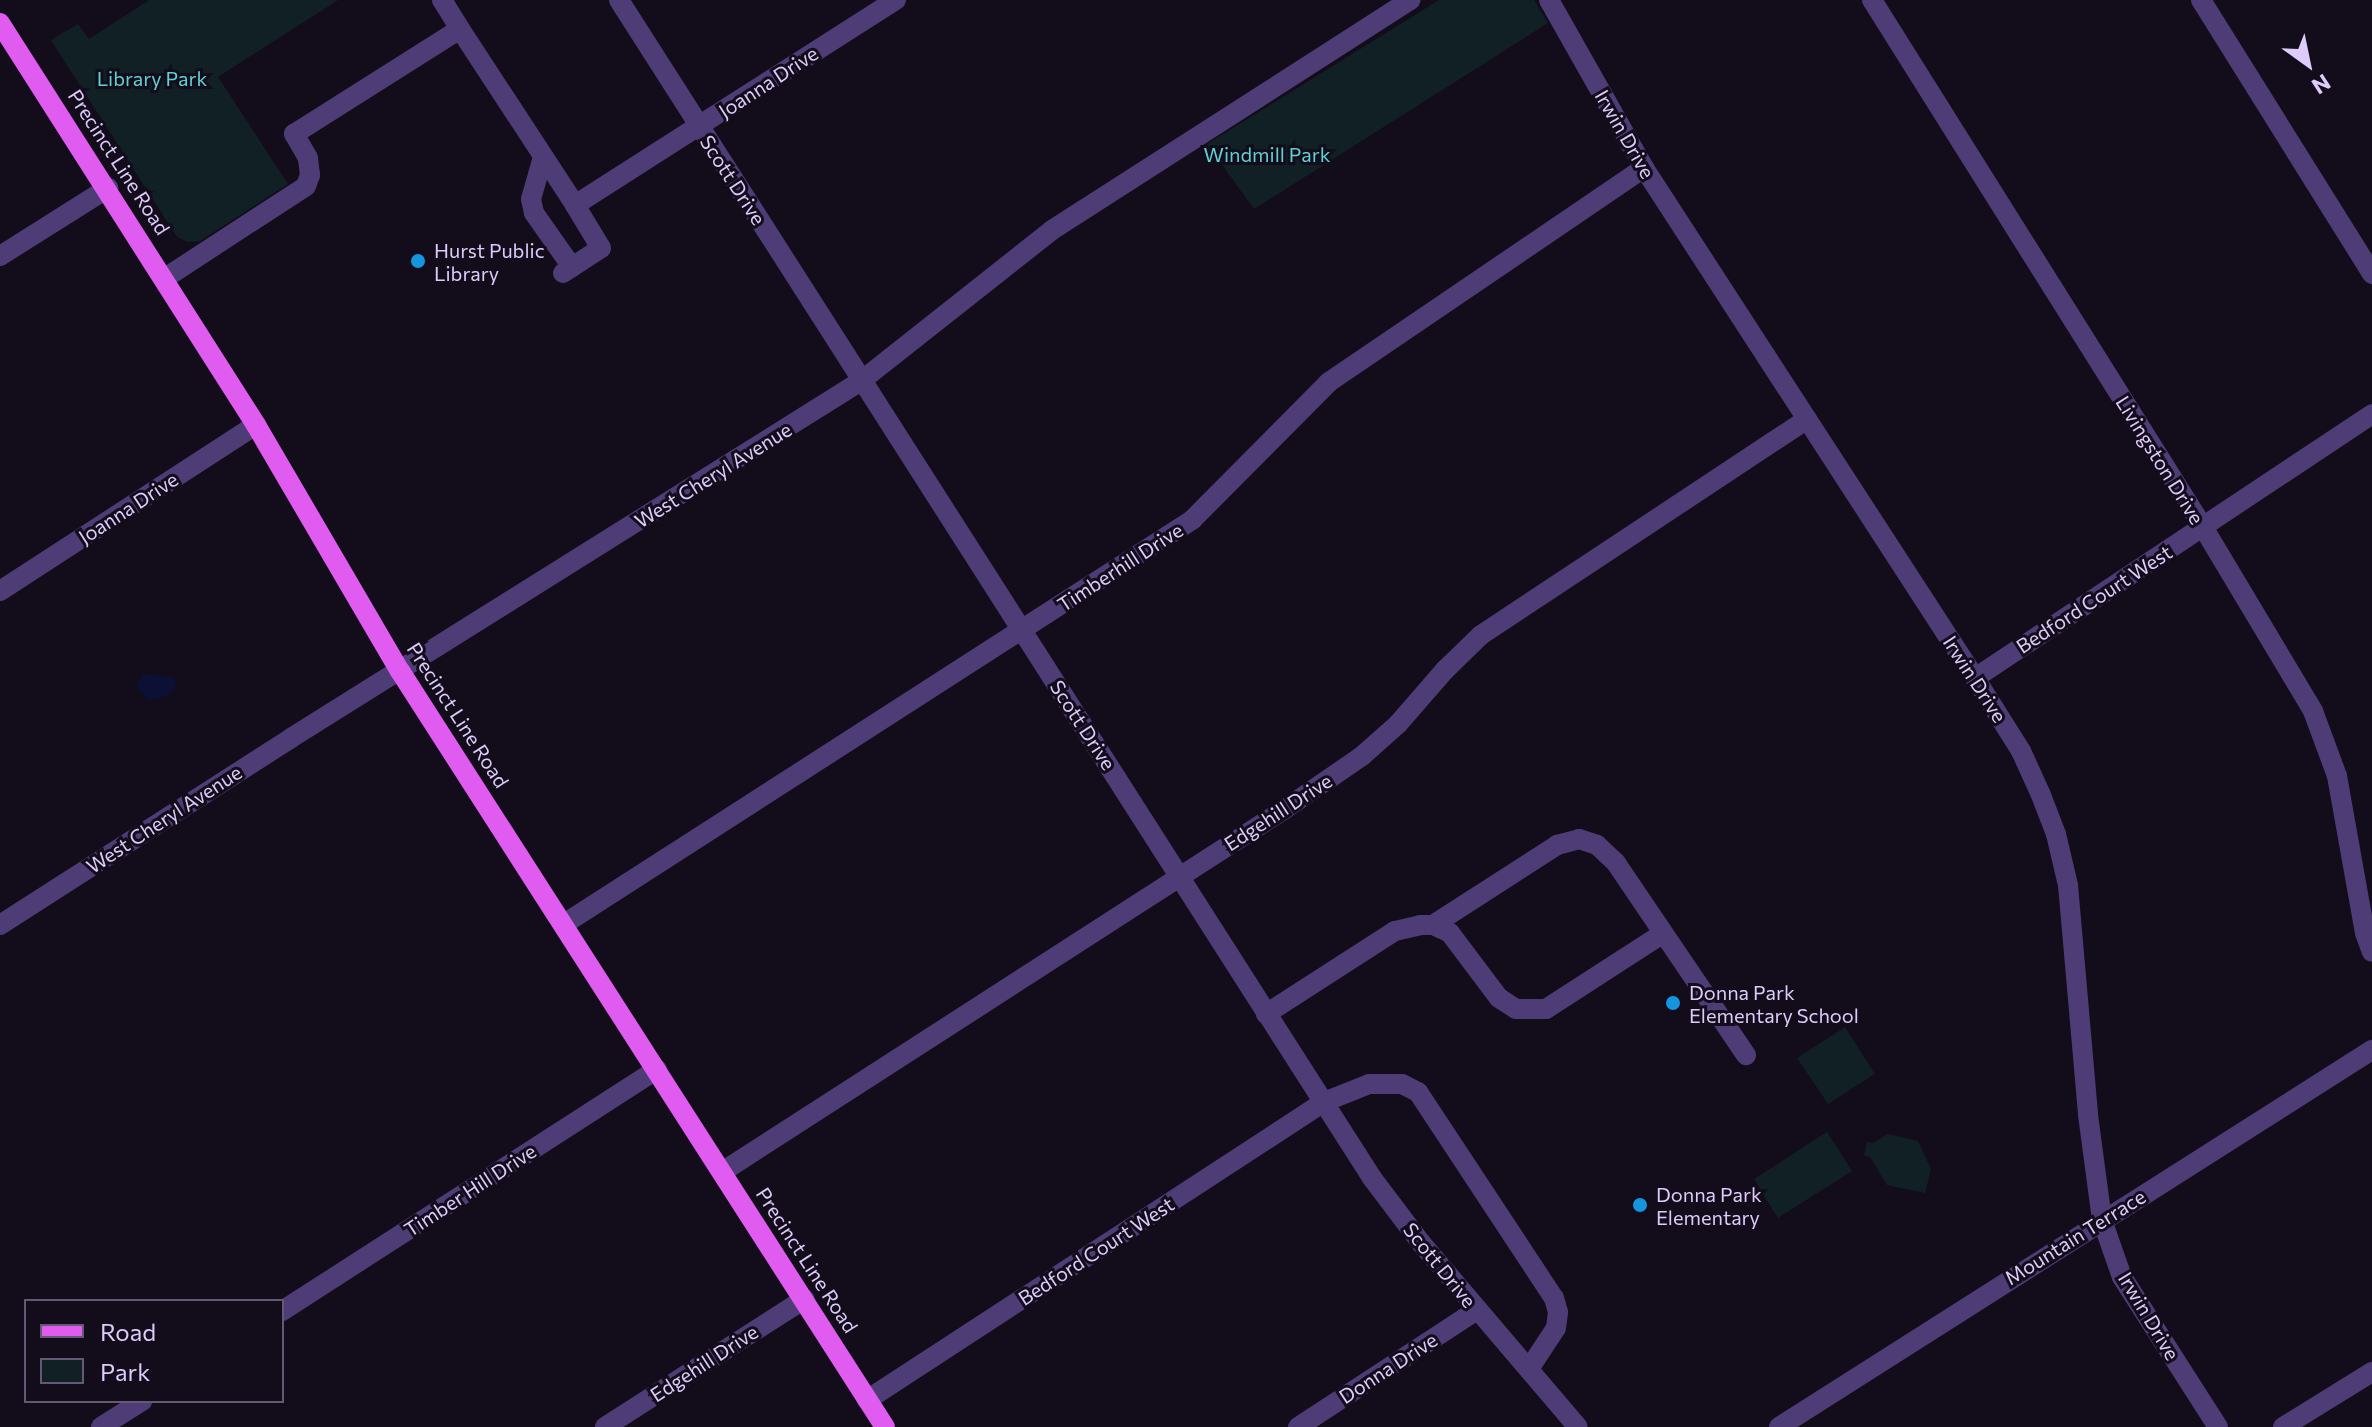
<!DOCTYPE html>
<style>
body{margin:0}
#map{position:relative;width:2372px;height:1427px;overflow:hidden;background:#130d1b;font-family:Commissioner,sans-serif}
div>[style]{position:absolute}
.green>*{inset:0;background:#102024}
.water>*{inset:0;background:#0c1034}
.minor>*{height:20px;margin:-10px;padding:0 10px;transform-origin:10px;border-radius:10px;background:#4d3c76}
.major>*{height:20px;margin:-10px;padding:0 10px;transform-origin:10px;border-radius:10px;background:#e05cf0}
.dots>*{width:22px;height:22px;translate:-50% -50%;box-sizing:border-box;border:4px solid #130d1b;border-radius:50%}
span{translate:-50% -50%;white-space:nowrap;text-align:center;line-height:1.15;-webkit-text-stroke:6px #130d1b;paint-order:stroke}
.park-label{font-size:20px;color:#5fd1d2}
.street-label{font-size:20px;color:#ddcbfa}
.poi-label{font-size:20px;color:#ddcbfa}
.left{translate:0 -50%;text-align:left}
.legend{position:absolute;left:24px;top:1299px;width:260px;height:104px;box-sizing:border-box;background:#130d1b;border:2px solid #645974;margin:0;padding:10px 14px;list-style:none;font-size:24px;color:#ddcbfa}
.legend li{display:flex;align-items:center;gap:16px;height:40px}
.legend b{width:40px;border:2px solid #645974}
.north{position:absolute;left:2268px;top:24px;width:80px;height:80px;-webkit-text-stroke:6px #130d1b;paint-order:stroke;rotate:147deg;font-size:22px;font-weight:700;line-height:32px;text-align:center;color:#ddcbfa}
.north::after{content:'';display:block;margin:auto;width:28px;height:36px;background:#ddcbfa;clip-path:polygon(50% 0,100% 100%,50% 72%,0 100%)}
</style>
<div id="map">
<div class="green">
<i style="clip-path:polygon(149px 0,338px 0,218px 77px,288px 184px,200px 241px,188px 242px,177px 237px,51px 40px,78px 24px,89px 39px)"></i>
<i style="clip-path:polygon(1439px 0,1534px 0,1548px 23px,1254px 209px,1207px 144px)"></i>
<i style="clip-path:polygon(1845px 1027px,1875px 1074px,1828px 1104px,1797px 1058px)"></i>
<i style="clip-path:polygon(1827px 1132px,1852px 1171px,1778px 1218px,1754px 1179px)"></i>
<i style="clip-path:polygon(1888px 1134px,1918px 1141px,1931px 1169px,1925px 1193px,1887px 1185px,1870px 1157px,1864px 1155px,1867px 1142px,1873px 1143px)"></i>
</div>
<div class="water">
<i style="clip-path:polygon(143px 674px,172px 677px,176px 681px,174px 691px,159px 699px,147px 699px,136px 686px)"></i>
</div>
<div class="minor">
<i style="left:442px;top:0;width:34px;rotate:58deg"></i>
<i style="left:619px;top:0;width:1398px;rotate:57.41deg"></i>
<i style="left:1372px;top:1178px;width:83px;rotate:52.9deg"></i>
<i style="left:1422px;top:1244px;width:240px;rotate:49.6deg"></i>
<i style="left:1549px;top:0;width:193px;rotate:60.5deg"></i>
<i style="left:1644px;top:168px;width:608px;rotate:57.02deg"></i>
<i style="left:1975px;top:678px;width:86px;rotate:57.8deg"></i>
<i style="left:2021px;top:751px;width:48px;rotate:65.6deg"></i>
<i style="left:2041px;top:795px;width:42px;rotate:69deg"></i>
<i style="left:2056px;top:834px;width:52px;rotate:76.8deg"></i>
<i style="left:2068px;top:885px;width:231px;rotate:85deg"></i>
<i style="left:2088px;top:1115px;width:106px;rotate:82.4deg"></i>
<i style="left:2102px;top:1220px;width:60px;rotate:70.7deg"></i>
<i style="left:2122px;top:1277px;width:178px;rotate:57.4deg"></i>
<i style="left:1872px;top:0;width:622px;rotate:57.87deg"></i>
<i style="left:2203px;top:527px;width:214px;rotate:59.1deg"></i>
<i style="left:2313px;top:711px;width:69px;rotate:69.7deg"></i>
<i style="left:2337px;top:776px;width:159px;rotate:79.9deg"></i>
<i style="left:2365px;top:933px;width:20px;rotate:70deg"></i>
<i style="left:2201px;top:0;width:323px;rotate:58deg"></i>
<i style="left:543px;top:157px;width:44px;rotate:105.9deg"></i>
<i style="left:531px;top:199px;width:14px;rotate:78deg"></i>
<i style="left:534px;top:213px;width:66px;rotate:54.9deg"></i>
<i style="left:0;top:256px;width:128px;rotate:-32.2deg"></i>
<i style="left:563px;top:273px;width:45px;rotate:-33.3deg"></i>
<i style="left:601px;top:248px;width:50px;rotate:-121.2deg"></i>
<i style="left:165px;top:278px;width:168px;rotate:-33.1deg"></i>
<i style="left:306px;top:186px;width:12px;rotate:-70deg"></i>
<i style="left:310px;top:175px;width:17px;rotate:-97deg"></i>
<i style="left:308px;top:158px;width:28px;rotate:-120deg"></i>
<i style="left:294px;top:134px;width:196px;rotate:-32.3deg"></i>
<i style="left:460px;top:29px;width:210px;rotate:56.8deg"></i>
<i style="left:575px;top:205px;width:381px;rotate:-32.6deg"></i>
<i style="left:0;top:591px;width:305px;rotate:-33deg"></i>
<i style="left:1975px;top:678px;width:477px;rotate:-33.6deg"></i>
<i style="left:564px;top:924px;width:747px;rotate:-32.75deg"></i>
<i style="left:1192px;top:520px;width:194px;rotate:-45.2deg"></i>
<i style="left:1329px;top:382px;width:381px;rotate:-34.2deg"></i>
<i style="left:0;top:925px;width:346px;rotate:-32.7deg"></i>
<i style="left:291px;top:738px;width:673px;rotate:-32.06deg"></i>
<i style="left:861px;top:381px;width:243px;rotate:-38.3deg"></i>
<i style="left:1052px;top:230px;width:426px;rotate:-32.7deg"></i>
<i style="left:1433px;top:925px;width:148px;rotate:-32.8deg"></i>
<i style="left:1557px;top:845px;width:23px;rotate:-15deg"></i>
<i style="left:1579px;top:839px;width:19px;rotate:18deg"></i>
<i style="left:1597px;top:845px;width:26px;rotate:43deg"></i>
<i style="left:1616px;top:863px;width:232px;rotate:55.9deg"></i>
<i style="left:1266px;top:1014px;width:153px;rotate:-32.8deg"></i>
<i style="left:1395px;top:931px;width:26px;rotate:-13deg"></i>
<i style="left:1420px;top:925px;width:13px"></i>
<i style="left:1433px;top:925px;width:19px;rotate:25deg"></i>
<i style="left:1450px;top:933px;width:81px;rotate:53deg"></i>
<i style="left:1499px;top:998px;width:20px;rotate:33deg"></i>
<i style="left:1516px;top:1009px;width:30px"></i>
<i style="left:1546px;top:1009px;width:138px;rotate:-32.9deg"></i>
<i style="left:722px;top:1172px;width:670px;rotate:-32.81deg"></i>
<i style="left:1285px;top:809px;width:93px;rotate:-34.5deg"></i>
<i style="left:1362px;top:756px;width:48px;rotate:-41.6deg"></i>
<i style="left:1398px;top:724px;width:72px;rotate:-49deg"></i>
<i style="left:1445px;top:670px;width:50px;rotate:-44.2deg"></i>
<i style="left:1481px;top:635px;width:391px;rotate:-33.5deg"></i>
<i style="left:282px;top:1311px;width:446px;rotate:-32.8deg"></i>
<i style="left:867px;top:1400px;width:546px;rotate:-33.11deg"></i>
<i style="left:1324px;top:1102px;width:48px;rotate:-21.8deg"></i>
<i style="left:1369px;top:1084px;width:33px"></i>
<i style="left:1402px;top:1084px;width:18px;rotate:27deg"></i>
<i style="left:1418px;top:1092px;width:247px;rotate:56.6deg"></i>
<i style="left:1554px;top:1298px;width:15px;rotate:74deg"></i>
<i style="left:1558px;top:1312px;width:16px;rotate:97deg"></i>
<i style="left:1556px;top:1328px;width:49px;rotate:123.4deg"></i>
<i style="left:101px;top:1427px;width:49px;rotate:-32.4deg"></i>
<i style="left:605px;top:1427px;width:237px;rotate:-32.7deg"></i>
<i style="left:1298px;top:1427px;width:214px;rotate:-33.2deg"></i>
<i style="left:1779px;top:1427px;width:703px;rotate:-32.45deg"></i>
<i style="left:2283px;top:1427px;width:105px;rotate:-31.7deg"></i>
</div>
<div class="major">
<i style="left:0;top:23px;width:477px;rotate:57.5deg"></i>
<i style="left:256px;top:425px;width:285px;rotate:59.7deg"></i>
<i style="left:400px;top:671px;width:898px;rotate:57.32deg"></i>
</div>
<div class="dots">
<i style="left:418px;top:261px;background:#1495de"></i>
<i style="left:1673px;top:1003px;background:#1495de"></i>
<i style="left:1640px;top:1205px;background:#1495de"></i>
</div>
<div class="park-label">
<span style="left:152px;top:78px">Library Park</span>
<span style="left:1267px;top:154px">Windmill Park</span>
</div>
<div class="street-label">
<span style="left:768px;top:82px;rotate:-33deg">Joanna Drive</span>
<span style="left:1625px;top:134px;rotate:60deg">Irwin Drive</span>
<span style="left:119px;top:162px;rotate:57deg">Precinct Line Road</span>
<span style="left:733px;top:180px;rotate:57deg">Scott Drive</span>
<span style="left:2160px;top:460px;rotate:58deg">Livingston Drive</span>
<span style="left:713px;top:475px;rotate:-32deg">West Cheryl Avenue</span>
<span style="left:128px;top:508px;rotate:-33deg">Joanna Drive</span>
<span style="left:1120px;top:567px;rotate:-33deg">Timberhill Drive</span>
<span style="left:2094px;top:599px;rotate:-33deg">Bedford Court West</span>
<span style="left:1975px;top:679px;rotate:57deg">Irwin Drive</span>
<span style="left:458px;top:715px;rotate:57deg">Precinct Line Road</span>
<span style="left:1083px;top:725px;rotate:57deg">Scott Drive</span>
<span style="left:1278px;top:812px;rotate:-33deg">Edgehill Drive</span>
<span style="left:164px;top:819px;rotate:-33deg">West Cheryl Avenue</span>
<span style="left:470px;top:1190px;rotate:-33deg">Timber Hill Drive</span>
<span style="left:2075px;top:1237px;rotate:-32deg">Mountain Terrace</span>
<span style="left:1096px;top:1251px;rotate:-33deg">Bedford Court West</span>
<span style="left:807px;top:1260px;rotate:57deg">Precinct Line Road</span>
<span style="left:1440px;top:1265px;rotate:51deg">Scott Drive</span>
<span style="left:2149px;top:1316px;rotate:59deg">Irwin Drive</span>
<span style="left:704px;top:1363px;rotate:-33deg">Edgehill Drive</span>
<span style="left:1388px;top:1368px;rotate:-33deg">Donna Drive</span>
</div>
<div class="poi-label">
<span class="left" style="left:434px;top:262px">Hurst Public<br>Library</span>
<span class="left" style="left:1689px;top:1004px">Donna Park<br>Elementary School</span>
<span class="left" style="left:1656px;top:1206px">Donna Park<br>Elementary</span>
</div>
<ul class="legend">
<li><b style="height:10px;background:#e05cf0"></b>Road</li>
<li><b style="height:22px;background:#102024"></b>Park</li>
</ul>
<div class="north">N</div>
</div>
